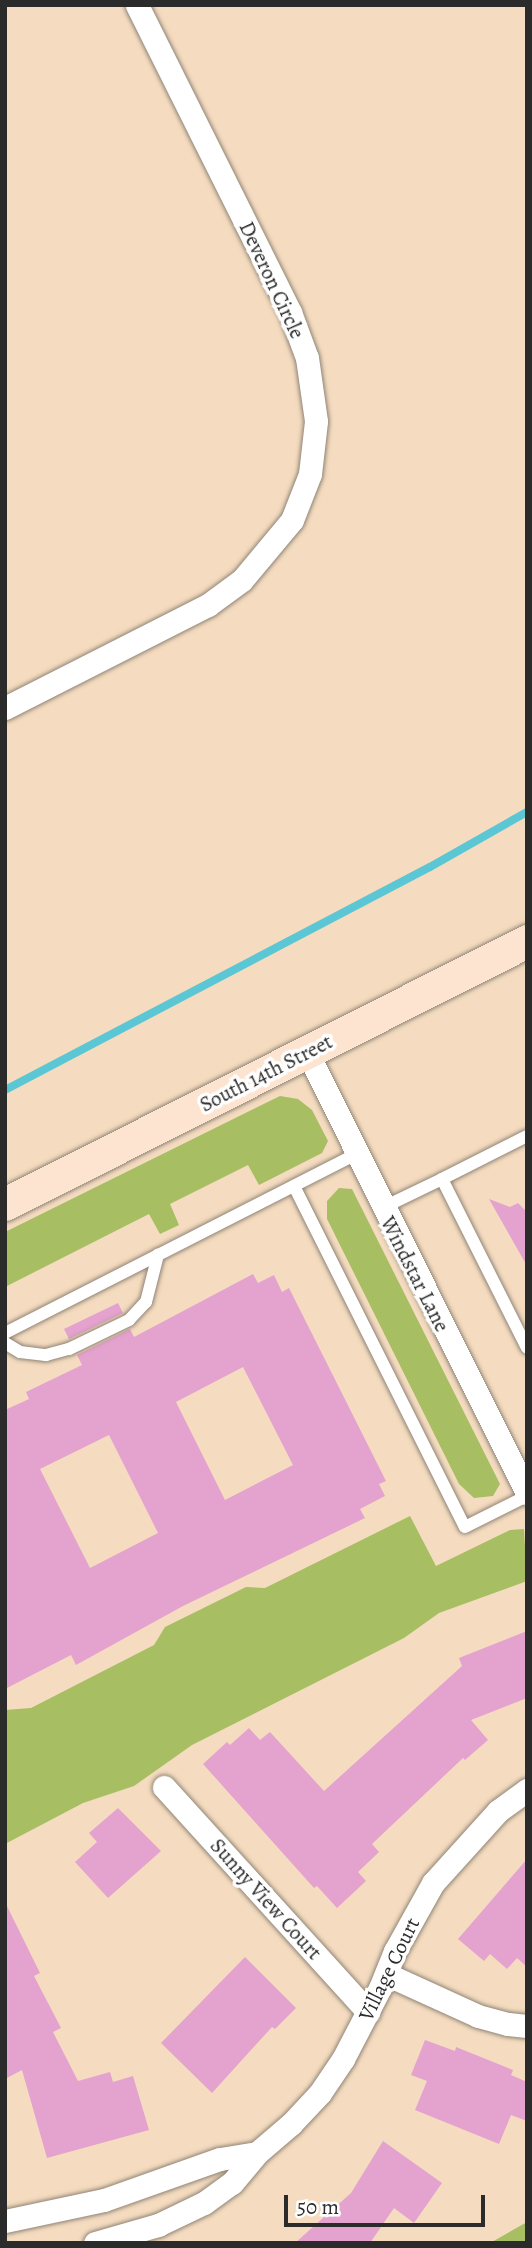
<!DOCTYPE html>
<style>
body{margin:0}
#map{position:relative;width:532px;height:2248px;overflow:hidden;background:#f5dcc0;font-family:Alegreya,serif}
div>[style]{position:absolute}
.green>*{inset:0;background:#a7be63}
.stream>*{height:8px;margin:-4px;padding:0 4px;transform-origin:4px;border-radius:4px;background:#5bc6d4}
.building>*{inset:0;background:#e4a2ce}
.roads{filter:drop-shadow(0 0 2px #908476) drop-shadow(0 0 2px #908476)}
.lane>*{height:12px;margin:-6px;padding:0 6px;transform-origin:6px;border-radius:6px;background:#fff}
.street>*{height:23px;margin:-11.5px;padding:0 11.5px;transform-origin:11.5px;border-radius:11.5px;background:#fff}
.secondary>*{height:33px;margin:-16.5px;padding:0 16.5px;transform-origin:16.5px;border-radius:16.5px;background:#fde4d0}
span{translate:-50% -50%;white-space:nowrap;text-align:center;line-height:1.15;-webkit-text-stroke:7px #fff;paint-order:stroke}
.street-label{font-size:21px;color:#2b2b2b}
.frame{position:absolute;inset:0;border:7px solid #2b2b2b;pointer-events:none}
.scale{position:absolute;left:284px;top:2195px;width:201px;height:32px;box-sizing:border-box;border:4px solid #2b2b2b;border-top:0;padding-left:9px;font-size:21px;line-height:24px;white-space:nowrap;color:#2b2b2b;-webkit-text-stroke:5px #fff;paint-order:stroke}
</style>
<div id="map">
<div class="green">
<i style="clip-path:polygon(280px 1096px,298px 1099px,312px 1110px,328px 1141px,322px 1153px,259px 1185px,248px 1165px,170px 1204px,179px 1225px,160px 1234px,149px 1214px,5px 1287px,5px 1232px)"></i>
<i style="clip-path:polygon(339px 1188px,352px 1189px,500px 1484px,493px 1496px,474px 1498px,459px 1484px,327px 1219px,327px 1201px)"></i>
<i style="clip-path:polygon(410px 1516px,436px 1566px,510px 1530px,524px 1529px,527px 1581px,439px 1613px,404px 1638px,192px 1745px,134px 1786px,83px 1803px,5px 1844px,5px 1710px,31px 1708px,154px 1645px,165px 1627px,246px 1587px,265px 1588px)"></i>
<i style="clip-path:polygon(527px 2222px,527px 2243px,490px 2243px)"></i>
</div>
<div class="stream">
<i style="left:5px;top:1090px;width:480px;rotate:-27.7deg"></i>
<i style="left:430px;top:867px;width:112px;rotate:-29.6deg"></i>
</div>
<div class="building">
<i style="clip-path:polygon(489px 1199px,510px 1207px,518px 1203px,527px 1212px,527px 1266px)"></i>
<i style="clip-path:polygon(evenodd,253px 1274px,258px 1283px,274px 1275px,282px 1292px,289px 1288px,386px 1481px,379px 1484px,385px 1496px,360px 1509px,365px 1518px,183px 1606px,76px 1665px,71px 1655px,5px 1689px,5px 1410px,29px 1399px,26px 1392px,82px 1365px,77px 1355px,130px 1329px,134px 1337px,253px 1274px,243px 1367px,293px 1465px,225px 1500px,176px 1402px,243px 1367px,253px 1274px,109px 1435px,158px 1533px,90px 1568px,40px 1469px,109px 1435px)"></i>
<i style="clip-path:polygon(118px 1303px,123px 1313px,69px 1339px,64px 1329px)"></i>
<i style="clip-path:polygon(527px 1631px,527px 1698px,471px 1720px,488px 1740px,465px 1760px,463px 1758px,372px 1844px,379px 1852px,358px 1872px,366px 1881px,337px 1908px,317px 1886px,314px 1888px,203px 1764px,227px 1742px,230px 1745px,249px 1728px,260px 1740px,270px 1732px,324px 1791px,462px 1666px,459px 1658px)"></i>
<i style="clip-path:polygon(118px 1808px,161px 1851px,108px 1898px,75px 1862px,97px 1842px,89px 1833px)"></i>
<i style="clip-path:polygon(527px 1859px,527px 1967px,517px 1958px,507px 1969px,490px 1954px,484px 1961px,458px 1939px)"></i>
<i style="clip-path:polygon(5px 1902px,40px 1973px,34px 1976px,61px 2028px,53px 2032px,78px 2081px,110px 2072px,113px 2082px,133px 2076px,149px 2130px,47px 2158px,22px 2070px,5px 2079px)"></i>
<i style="clip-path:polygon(245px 1957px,296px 2008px,275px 2029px,272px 2027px,212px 2093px,161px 2043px)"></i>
<i style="clip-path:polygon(425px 2040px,455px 2051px,456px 2047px,513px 2070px,511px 2075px,527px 2082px,527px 2121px,511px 2115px,499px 2144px,415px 2110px,427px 2081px,411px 2075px)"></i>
<i style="clip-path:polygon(383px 2141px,442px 2183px,414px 2223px,394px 2208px,370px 2243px,295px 2243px,351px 2193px)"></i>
</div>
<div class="roads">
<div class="lane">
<i style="left:442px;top:1179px;width:95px;rotate:-26.8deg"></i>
<i style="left:294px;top:1186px;width:381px;rotate:63.4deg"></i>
<i style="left:465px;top:1527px;width:69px;rotate:-26.6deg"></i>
<i style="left:382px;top:1208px;width:67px;rotate:-25.8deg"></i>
<i style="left:442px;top:1179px;width:189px;rotate:63.3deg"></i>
<i style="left:5px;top:1333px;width:394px;rotate:-27deg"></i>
<i style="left:5px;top:1343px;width:17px;rotate:31deg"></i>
<i style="left:20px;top:1352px;width:26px;rotate:7deg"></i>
<i style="left:46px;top:1355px;width:24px;rotate:-15deg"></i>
<i style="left:69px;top:1349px;width:67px;rotate:-25.8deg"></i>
<i style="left:129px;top:1320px;width:25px;rotate:-47deg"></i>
<i style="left:146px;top:1302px;width:49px;rotate:-75.7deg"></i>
</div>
<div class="street">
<i style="left:5px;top:708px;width:228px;rotate:-26.9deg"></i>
<i style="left:208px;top:605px;width:42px;rotate:-36.3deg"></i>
<i style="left:242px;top:580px;width:78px;rotate:-50.2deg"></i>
<i style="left:292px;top:520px;width:49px;rotate:-68.6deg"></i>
<i style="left:310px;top:474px;width:53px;rotate:-83.5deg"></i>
<i style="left:316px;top:421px;width:64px;rotate:-98.1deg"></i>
<i style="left:307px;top:358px;width:49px;rotate:-110.3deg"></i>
<i style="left:290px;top:312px;width:343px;rotate:-116.5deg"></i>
<i style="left:307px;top:1052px;width:493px;rotate:63.5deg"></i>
<i style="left:164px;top:1787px;width:304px;rotate:47.8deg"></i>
<i style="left:386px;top:1974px;width:101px;rotate:24.5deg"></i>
<i style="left:478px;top:2016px;width:31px;rotate:15deg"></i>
<i style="left:508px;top:2024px;width:19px;rotate:6deg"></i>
<i style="left:5px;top:2221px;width:101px;rotate:-12deg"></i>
<i style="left:104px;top:2200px;width:123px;rotate:-19.5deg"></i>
<i style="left:220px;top:2159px;width:37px;rotate:-9deg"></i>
<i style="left:95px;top:2243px;width:66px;rotate:-15.9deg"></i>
<i style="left:158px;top:2225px;width:51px;rotate:-25.6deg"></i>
<i style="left:204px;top:2203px;width:34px;rotate:-36deg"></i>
<i style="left:232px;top:2183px;width:39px;rotate:-50deg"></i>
<i style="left:257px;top:2153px;width:45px;rotate:-40.5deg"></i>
<i style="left:291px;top:2124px;width:42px;rotate:-46.9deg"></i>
<i style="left:320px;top:2093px;width:41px;rotate:-55.9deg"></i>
<i style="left:343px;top:2059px;width:80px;rotate:-62.5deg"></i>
<i style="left:380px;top:1988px;width:40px;rotate:-68deg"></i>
<i style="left:395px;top:1951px;width:78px;rotate:-60.8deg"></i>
<i style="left:433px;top:1883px;width:97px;rotate:-47.9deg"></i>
<i style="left:498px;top:1811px;width:36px;rotate:-36deg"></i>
</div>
<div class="secondary">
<i style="left:5px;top:1204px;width:585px;rotate:-26.74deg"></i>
</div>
</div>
<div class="street-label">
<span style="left:272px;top:280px;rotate:65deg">Deveron Circle</span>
<span style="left:266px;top:1073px;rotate:-27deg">South 14th Street</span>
<span style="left:415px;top:1274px;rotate:63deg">Windstar Lane</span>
<span style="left:266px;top:1899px;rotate:48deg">Sunny View Court</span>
<span style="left:389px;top:1969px;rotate:-64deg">Village Court</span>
</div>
<div class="frame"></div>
<div class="scale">50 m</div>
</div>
